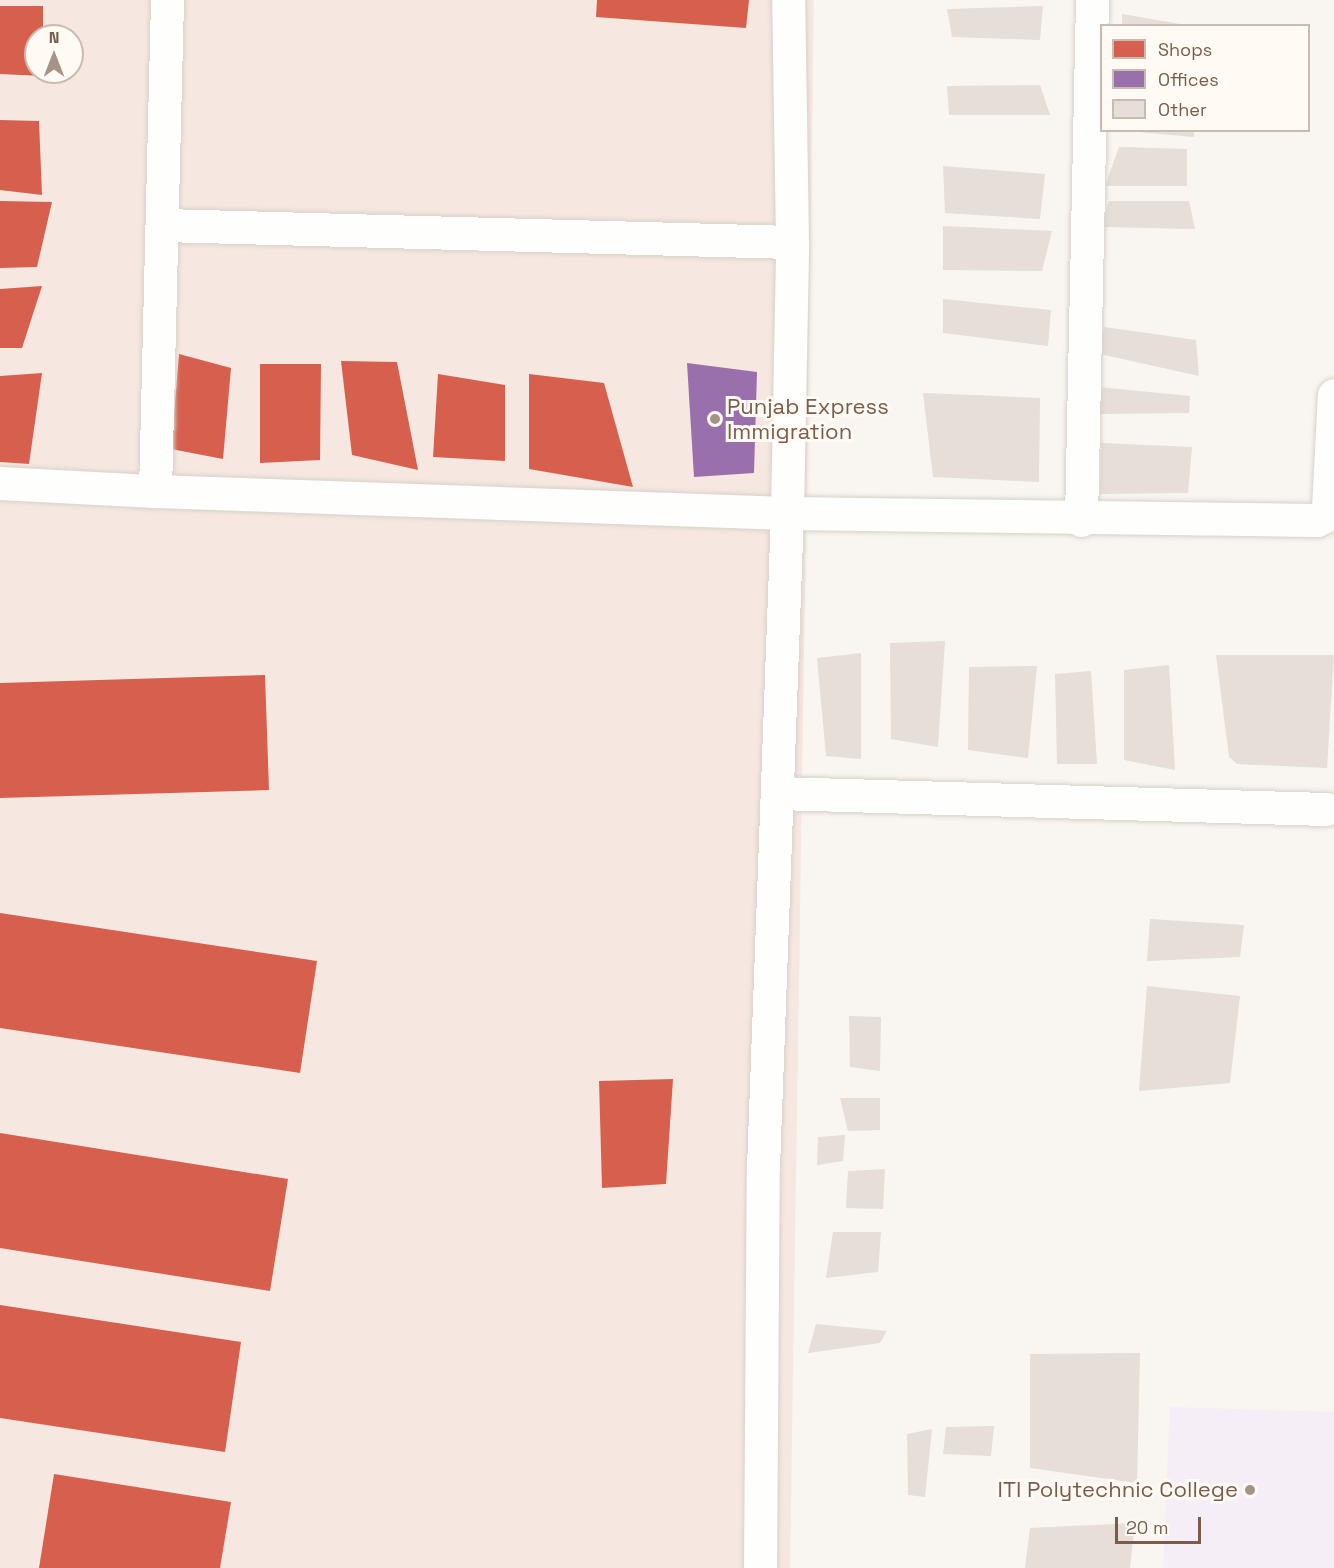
<!DOCTYPE html>
<style>
body{margin:0}
#map{position:relative;width:1334px;height:1568px;overflow:hidden;background:#f9f5f0;font-family:"Space Grotesk",sans-serif}
div>[style]{position:absolute}
.commercial>*{inset:0;background:#f6e8e1}
.education>*{inset:0;background:#f6eef6}
.shops>*{inset:0;background:#d6604d}
.offices>*{inset:0;background:#9970ab}
.building>*{inset:0;background:#e6ded7}
.roads{filter:drop-shadow(0 0 2px #d7d1cb) drop-shadow(0 0 2px #d7d1cb)}
.minor>*{height:33px;margin:-16.5px;padding:0 16.5px;transform-origin:16.5px;border-radius:16.5px;background:#fefefd}
.dots>*{width:16px;height:16px;translate:-50% -50%;box-sizing:border-box;border:3px solid #fffaf3;border-radius:50%}
span{translate:-50% -50%;white-space:nowrap;text-align:center;line-height:1.15;-webkit-text-stroke:6px #fffaf3;paint-order:stroke}
.poi-label{font-size:22px;color:#7a5c4d}
.left{translate:0 -50%;text-align:left}
.right{translate:-100% -50%;text-align:right}
.legend{position:absolute;left:1100px;top:24px;width:210px;height:108px;box-sizing:border-box;background:#fffaf3;border:2px solid #cabbb1;margin:0;padding:8px 10px;list-style:none;font-size:18px;color:#7a5c4d}
.legend li{display:flex;align-items:center;gap:12px;height:30px}
.legend b{width:30px;border:2px solid #cabbb1}
.north{position:absolute;left:24px;top:24px;width:60px;height:60px;box-sizing:border-box;background:#fffaf3;border:2px solid #cabbb1;border-radius:50%;rotate:0deg;font-size:16px;font-weight:700;line-height:24px;text-align:center;color:#7a5c4d}
.north::after{content:'';display:block;margin:auto;width:21px;height:27px;background:#a69286;clip-path:polygon(50% 0,100% 100%,50% 72%,0 100%)}
.scale{position:absolute;left:1115px;top:1517px;width:86px;height:27px;box-sizing:border-box;border:3px solid #7a5c4d;border-top:0;padding-left:8px;font-size:18px;line-height:21px;white-space:nowrap;color:#7a5c4d;-webkit-text-stroke:4px #fffaf3;paint-order:stroke}
</style>
<div id="map">
<div class="commercial">
<i style="clip-path:polygon(evenodd,0 0,814px 0,790px 1568px,0 1568px,0 0,36px 36px,72px 36px,72px 72px,36px 72px,36px 36px)"></i>
</div>
<div class="education">
<i style="clip-path:polygon(1170px 1407px,1334px 1412px,1334px 1568px,1163px 1568px)"></i>
</div>
<div class="shops">
<i style="clip-path:polygon(597px 0,749px 0,746px 28px,596px 17px)"></i>
<i style="clip-path:polygon(0 6px,43px 6px,43px 36px,36px 36px,36px 72px,42px 72px,42px 76px,0 74px)"></i>
<i style="clip-path:polygon(0 120px,39px 121px,42px 195px,0 190px)"></i>
<i style="clip-path:polygon(0 201px,52px 202px,37px 267px,0 268px)"></i>
<i style="clip-path:polygon(42px 286px,22px 348px,0 348px,0 289px)"></i>
<i style="clip-path:polygon(179px 354px,231px 368px,223px 459px,171px 449px)"></i>
<i style="clip-path:polygon(341px 361px,397px 362px,418px 470px,352px 455px)"></i>
<i style="clip-path:polygon(260px 364px,321px 364px,320px 460px,260px 463px)"></i>
<i style="clip-path:polygon(42px 373px,29px 464px,0 462px,0 376px)"></i>
<i style="clip-path:polygon(438px 374px,505px 385px,505px 461px,433px 457px)"></i>
<i style="clip-path:polygon(529px 374px,604px 383px,633px 487px,529px 469px)"></i>
<i style="clip-path:polygon(265px 675px,269px 790px,0 798px,0 683px)"></i>
<i style="clip-path:polygon(0 913px,317px 961px,300px 1073px,0 1028px)"></i>
<i style="clip-path:polygon(673px 1079px,666px 1184px,602px 1188px,599px 1081px)"></i>
<i style="clip-path:polygon(0 1133px,288px 1179px,270px 1291px,0 1248px)"></i>
<i style="clip-path:polygon(0 1305px,241px 1342px,225px 1452px,0 1418px)"></i>
<i style="clip-path:polygon(54px 1474px,231px 1502px,220px 1568px,39px 1568px)"></i>
</div>
<div class="offices">
<i style="clip-path:polygon(687px 363px,757px 372px,754px 473px,694px 477px)"></i>
</div>
<div class="building">
<i style="clip-path:polygon(1043px 6px,1040px 40px,952px 37px,947px 9px)"></i>
<i style="clip-path:polygon(1122px 14px,1180px 24px,1180px 26px,1122px 26px)"></i>
<i style="clip-path:polygon(1040px 85px,1050px 115px,949px 115px,947px 86px)"></i>
<i style="clip-path:polygon(1116px 130px,1194px 130px,1194px 137px)"></i>
<i style="clip-path:polygon(1119px 147px,1187px 149px,1187px 186px,1105px 186px)"></i>
<i style="clip-path:polygon(943px 166px,1045px 174px,1040px 219px,945px 213px)"></i>
<i style="clip-path:polygon(1109px 201px,1189px 201px,1195px 229px,1102px 227px)"></i>
<i style="clip-path:polygon(943px 226px,1052px 231px,1042px 271px,943px 270px)"></i>
<i style="clip-path:polygon(943px 299px,1051px 310px,1048px 346px,943px 333px)"></i>
<i style="clip-path:polygon(1104px 327px,1196px 340px,1199px 376px,1100px 354px)"></i>
<i style="clip-path:polygon(1099px 387px,1190px 396px,1189px 413px,1098px 414px)"></i>
<i style="clip-path:polygon(923px 393px,1040px 398px,1039px 482px,933px 477px)"></i>
<i style="clip-path:polygon(1101px 443px,1192px 447px,1188px 493px,1100px 494px)"></i>
<i style="clip-path:polygon(945px 641px,938px 747px,891px 739px,890px 643px)"></i>
<i style="clip-path:polygon(861px 653px,861px 759px,826px 756px,817px 658px)"></i>
<i style="clip-path:polygon(1216px 655px,1334px 655px,1327px 768px,1237px 764px,1229px 757px)"></i>
<i style="clip-path:polygon(1169px 665px,1175px 770px,1124px 760px,1124px 670px)"></i>
<i style="clip-path:polygon(1037px 666px,1028px 758px,968px 750px,969px 667px)"></i>
<i style="clip-path:polygon(1091px 671px,1097px 764px,1057px 764px,1055px 674px)"></i>
<i style="clip-path:polygon(1150px 919px,1244px 925px,1240px 957px,1147px 961px)"></i>
<i style="clip-path:polygon(1147px 986px,1240px 996px,1230px 1083px,1139px 1091px)"></i>
<i style="clip-path:polygon(849px 1016px,881px 1017px,880px 1071px,850px 1067px)"></i>
<i style="clip-path:polygon(840px 1098px,880px 1098px,880px 1130px,848px 1131px)"></i>
<i style="clip-path:polygon(845px 1135px,843px 1161px,817px 1165px,818px 1137px)"></i>
<i style="clip-path:polygon(885px 1169px,883px 1209px,846px 1208px,848px 1171px)"></i>
<i style="clip-path:polygon(833px 1232px,881px 1232px,878px 1272px,826px 1278px)"></i>
<i style="clip-path:polygon(816px 1324px,887px 1331px,880px 1343px,808px 1353px)"></i>
<i style="clip-path:polygon(1140px 1353px,1137px 1483px,1030px 1468px,1030px 1354px)"></i>
<i style="clip-path:polygon(994px 1426px,991px 1456px,943px 1454px,946px 1427px)"></i>
<i style="clip-path:polygon(932px 1429px,925px 1497px,908px 1495px,907px 1434px)"></i>
<i style="clip-path:polygon(1135px 1523px,1130px 1568px,1025px 1568px,1030px 1528px)"></i>
</div>
<div class="roads">
<div class="minor">
<i style="left:167px;top:0;width:491px;rotate:91.4deg"></i>
<i style="left:155px;top:491px;width:632px;rotate:1.99deg"></i>
<i style="left:787px;top:513px;width:271px;rotate:-88.9deg"></i>
<i style="left:792px;top:242px;width:242px;rotate:-90.9deg"></i>
<i style="left:163px;top:225px;width:629px;rotate:1.55deg"></i>
<i style="left:0;top:483px;width:155px;rotate:3deg"></i>
<i style="left:1081px;top:520px;width:520px;rotate:-88.79deg"></i>
<i style="left:777px;top:793px;width:549px;rotate:1.67deg"></i>
<i style="left:760px;top:1568px;width:401px;rotate:-89.6deg"></i>
<i style="left:763px;top:1167px;width:654px;rotate:-87.9deg"></i>
<i style="left:787px;top:513px;width:530px;rotate:0.76deg"></i>
<i style="left:1317px;top:520px;width:9px;rotate:-27deg"></i>
<i style="left:1325px;top:516px;width:9px;rotate:-69deg"></i>
<i style="left:1328px;top:508px;width:113px;rotate:-87deg"></i>
</div>
</div>
<div class="dots">
<i style="left:715px;top:419px;background:#a69286"></i>
<i style="left:1250px;top:1490px;background:#a69286"></i>
</div>
<div class="poi-label">
<span class="left" style="left:727px;top:419px">Punjab Express<br>Immigration</span>
<span class="right" style="left:1238px;top:1490px">ITI Polytechnic College</span>
</div>
<ul class="legend">
<li><b style="height:16px;background:#d6604d"></b>Shops</li>
<li><b style="height:16px;background:#9970ab"></b>Offices</li>
<li><b style="height:16px;background:#e6ded7"></b>Other</li>
</ul>
<div class="north">N</div>
<div class="scale">20 m</div>
</div>
